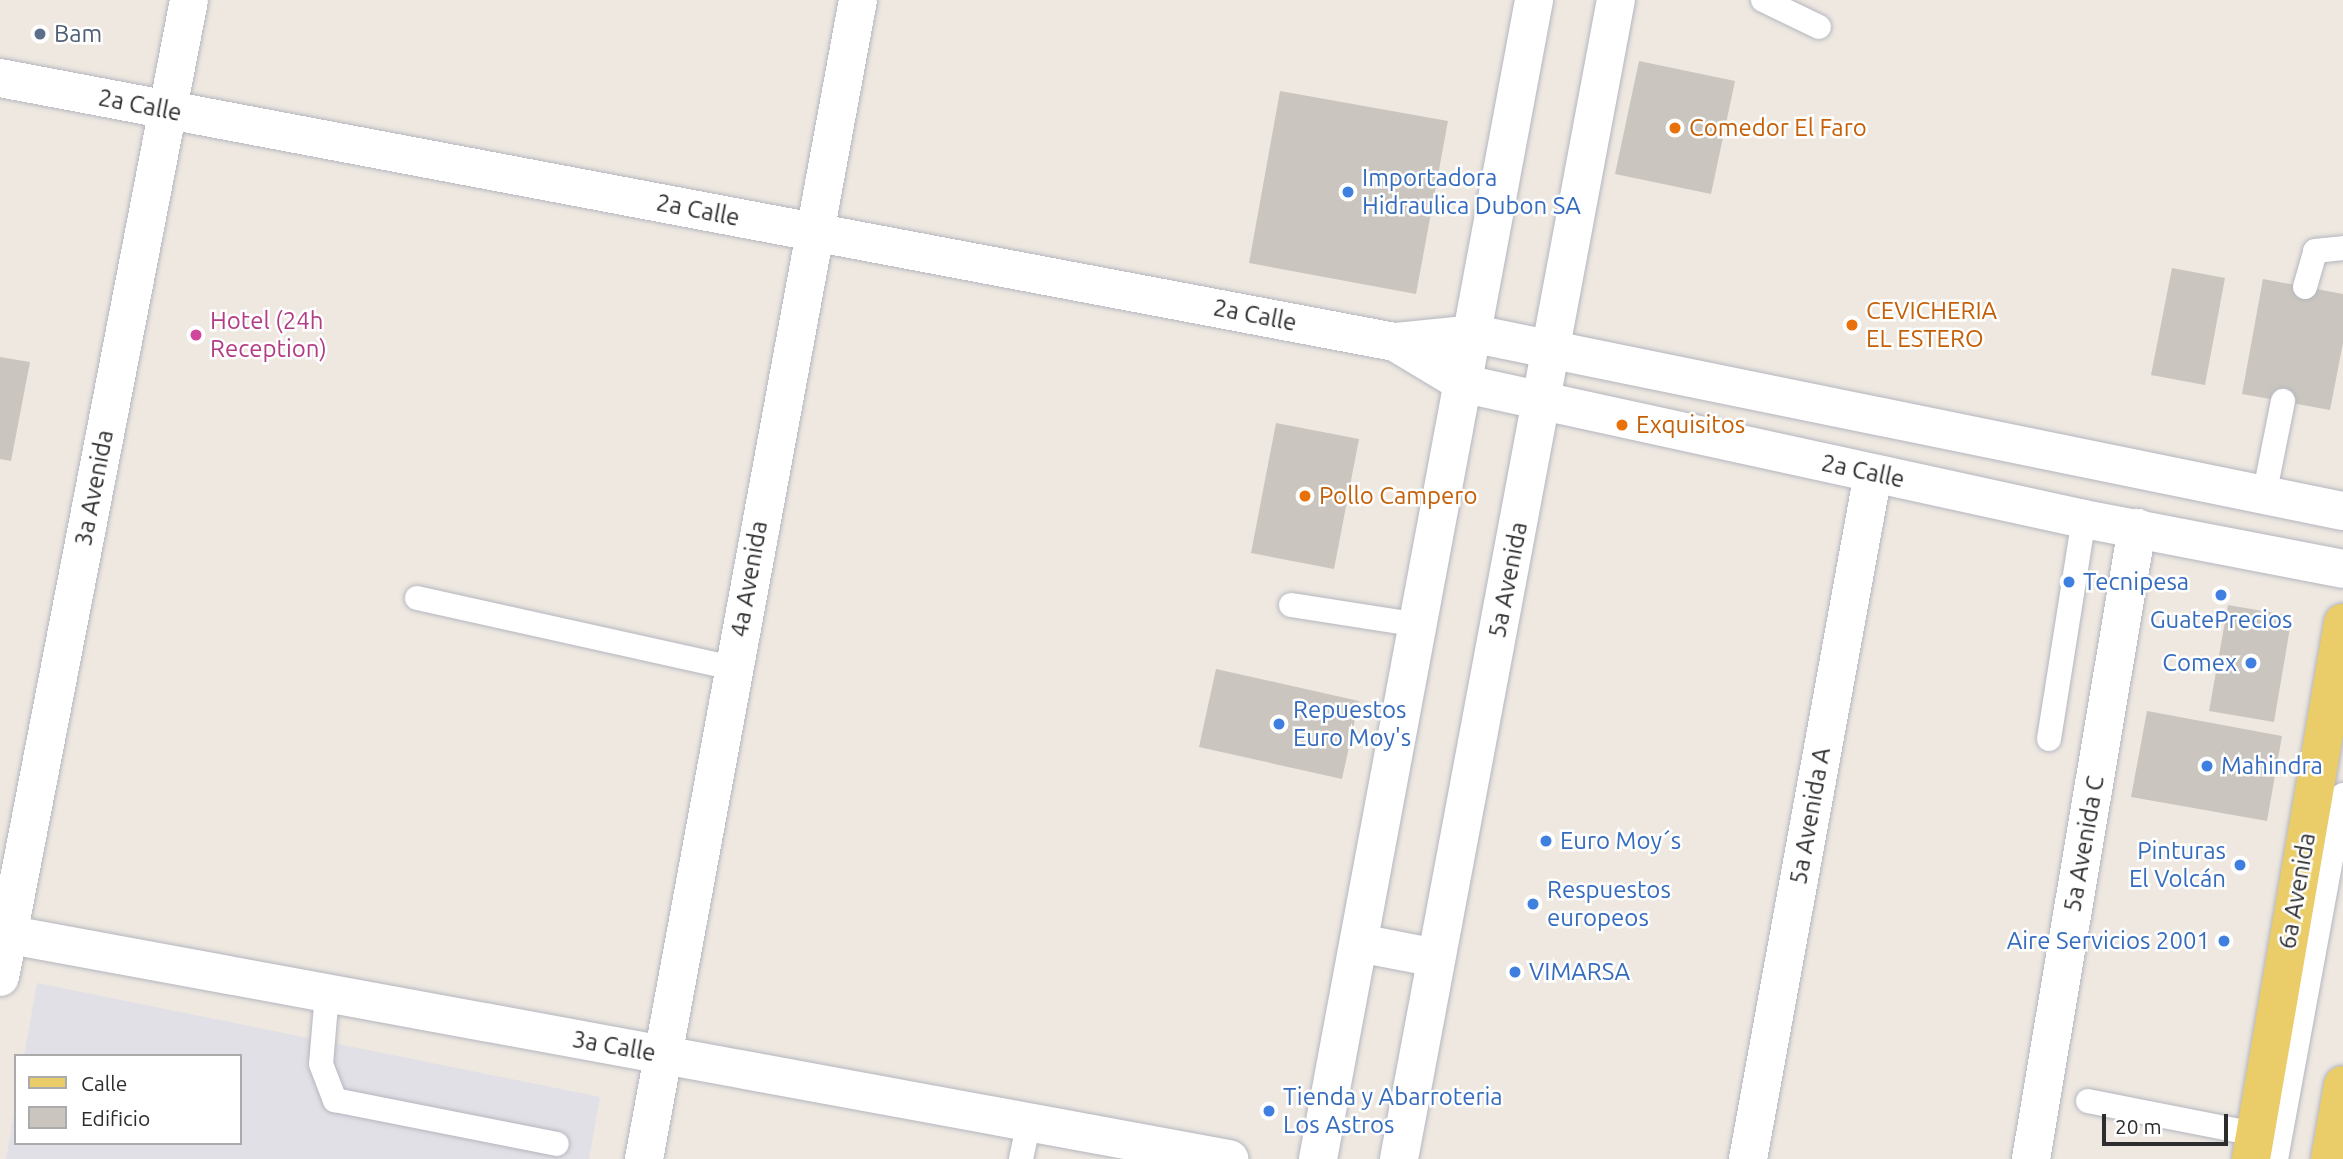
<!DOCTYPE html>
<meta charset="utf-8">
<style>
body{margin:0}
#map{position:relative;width:2343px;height:1159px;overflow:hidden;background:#eee8e1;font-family:Ubuntu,sans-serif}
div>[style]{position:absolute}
.industrial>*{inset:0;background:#e2e0e7}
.building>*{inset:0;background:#cac6bf}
.roads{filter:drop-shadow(0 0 2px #b4b6bf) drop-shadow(0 0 2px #b4b6bf)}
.lane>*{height:24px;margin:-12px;padding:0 12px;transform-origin:12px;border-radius:12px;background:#fff}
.street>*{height:38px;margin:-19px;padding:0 19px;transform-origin:19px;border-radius:19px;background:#fff}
.secondary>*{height:38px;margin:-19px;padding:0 19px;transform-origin:19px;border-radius:19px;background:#fff}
.primary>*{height:38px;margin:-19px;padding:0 19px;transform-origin:19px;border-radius:19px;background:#eacd69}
.dots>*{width:19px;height:19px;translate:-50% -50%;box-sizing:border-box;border:4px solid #fff;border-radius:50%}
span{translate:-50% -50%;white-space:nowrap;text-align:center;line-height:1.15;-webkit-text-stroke:5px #fff;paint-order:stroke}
.service-label{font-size:24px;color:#4e5e75}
.left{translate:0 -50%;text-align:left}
.street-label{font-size:24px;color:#2d2d2d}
.food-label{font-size:24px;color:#c56008}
.shop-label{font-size:24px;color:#366cbe}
.right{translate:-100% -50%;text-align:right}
.hotel-label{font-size:24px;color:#b23c85}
.legend{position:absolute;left:14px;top:1054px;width:228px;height:91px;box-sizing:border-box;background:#fff;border:2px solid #ababab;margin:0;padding:9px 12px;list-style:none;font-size:21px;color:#2d2d2d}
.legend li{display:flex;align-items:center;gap:14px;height:35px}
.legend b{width:35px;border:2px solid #ababab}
.scale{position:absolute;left:2102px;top:1114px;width:126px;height:32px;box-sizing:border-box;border:4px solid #2d2d2d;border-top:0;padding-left:9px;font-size:21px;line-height:24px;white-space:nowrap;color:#2d2d2d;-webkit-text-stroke:5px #fff;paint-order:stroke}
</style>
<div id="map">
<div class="industrial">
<i style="clip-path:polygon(37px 983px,600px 1097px,589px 1159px,6px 1159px,16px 1102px,16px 1143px,240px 1143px,240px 1056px,24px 1056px)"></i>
</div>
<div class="building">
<i style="clip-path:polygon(1639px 61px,1735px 81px,1711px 194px,1615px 174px)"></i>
<i style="clip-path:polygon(1280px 91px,1448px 121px,1416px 294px,1249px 263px)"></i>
<i style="clip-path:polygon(2172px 268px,2225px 278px,2205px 385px,2151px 375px)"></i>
<i style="clip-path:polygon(2263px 279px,2343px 294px,2343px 343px,2330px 410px,2242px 394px)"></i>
<i style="clip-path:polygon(0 357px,30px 362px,11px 461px,0 459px)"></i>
<i style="clip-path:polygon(1276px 423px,1359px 439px,1334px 569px,1251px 553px)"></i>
<i style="clip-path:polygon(2228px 605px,2292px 616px,2274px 722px,2209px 711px)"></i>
<i style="clip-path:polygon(1216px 669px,1359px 701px,1342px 779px,1199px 747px)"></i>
<i style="clip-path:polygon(2147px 711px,2282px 736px,2267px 821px,2131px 797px)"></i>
</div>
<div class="roads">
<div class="lane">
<i style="left:1763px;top:0;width:62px;rotate:25.7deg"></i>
<i style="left:2305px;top:287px;width:37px;rotate:-74deg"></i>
<i style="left:2315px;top:251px;width:28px;rotate:-6deg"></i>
<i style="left:2264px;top:496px;width:97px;rotate:-78.7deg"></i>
<i style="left:417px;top:598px;width:324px;rotate:12.5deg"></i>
<i style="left:1291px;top:605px;width:130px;rotate:8.9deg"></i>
<i style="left:2049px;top:739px;width:223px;rotate:-81deg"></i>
<i style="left:327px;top:993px;width:71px;rotate:94.8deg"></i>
<i style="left:321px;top:1064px;width:39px;rotate:69deg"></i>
<i style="left:335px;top:1100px;width:226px;rotate:11.2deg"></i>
<i style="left:2088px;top:1101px;width:170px;rotate:11.2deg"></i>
<i style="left:1021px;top:1159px;width:38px;rotate:-78deg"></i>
<i style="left:2276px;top:1159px;width:370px;rotate:-79.6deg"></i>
</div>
<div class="street">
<i style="left:0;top:933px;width:1250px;rotate:10.42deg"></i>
<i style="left:0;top:977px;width:995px;rotate:-79.05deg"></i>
<i style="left:644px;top:1159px;width:1179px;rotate:-79.54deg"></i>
<i style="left:1748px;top:1159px;width:697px;rotate:-79.67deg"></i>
<i style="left:2031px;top:1159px;width:640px;rotate:-80.46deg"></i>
</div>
<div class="secondary">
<i style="left:0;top:78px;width:1420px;rotate:10.72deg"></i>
<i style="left:1395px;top:342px;width:80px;rotate:-5.7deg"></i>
<i style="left:1475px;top:334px;width:886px;rotate:11.53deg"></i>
<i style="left:1395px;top:342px;width:82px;rotate:31deg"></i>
<i style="left:1465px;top:384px;width:634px;rotate:12.3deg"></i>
<i style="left:2084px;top:519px;width:264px;rotate:10.9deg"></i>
<i style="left:1359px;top:943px;width:78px;rotate:11deg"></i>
<i style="left:1318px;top:1159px;width:1179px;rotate:-79.44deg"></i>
<i style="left:1399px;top:1159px;width:1179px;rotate:-79.4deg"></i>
</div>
<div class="primary">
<i style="left:2251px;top:1159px;width:544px;rotate:-80.26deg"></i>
<i style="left:2330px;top:1159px;width:75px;rotate:-80deg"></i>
</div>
</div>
<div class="dots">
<i style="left:40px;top:34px;background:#5c6f8a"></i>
<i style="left:1675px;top:128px;background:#e8710a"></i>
<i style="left:1348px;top:192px;background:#3f7fe0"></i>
<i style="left:1852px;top:325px;background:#e8710a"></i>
<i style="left:196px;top:335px;background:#d1479c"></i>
<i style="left:1622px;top:425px;background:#e8710a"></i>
<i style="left:1305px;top:496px;background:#e8710a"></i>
<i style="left:2069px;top:582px;background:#3f7fe0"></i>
<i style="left:2221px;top:595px;background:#3f7fe0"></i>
<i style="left:2251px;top:663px;background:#3f7fe0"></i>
<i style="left:1279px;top:724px;background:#3f7fe0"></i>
<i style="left:2207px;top:766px;background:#3f7fe0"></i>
<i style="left:1546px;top:841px;background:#3f7fe0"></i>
<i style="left:2240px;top:865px;background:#3f7fe0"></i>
<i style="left:1533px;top:904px;background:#3f7fe0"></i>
<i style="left:2224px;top:941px;background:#3f7fe0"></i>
<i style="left:1515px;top:972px;background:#3f7fe0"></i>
<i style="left:1269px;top:1111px;background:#3f7fe0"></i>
</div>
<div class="service-label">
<span class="left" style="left:54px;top:34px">Bam</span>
</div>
<div class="street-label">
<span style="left:140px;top:105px;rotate:11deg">2a Calle</span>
<span style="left:698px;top:210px;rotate:11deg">2a Calle</span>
<span style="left:1255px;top:315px;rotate:11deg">2a Calle</span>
<span style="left:1863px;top:471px;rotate:12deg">2a Calle</span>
<span style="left:94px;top:488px;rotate:-79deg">3a Avenida</span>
<span style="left:749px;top:579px;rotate:-80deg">4a Avenida</span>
<span style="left:1508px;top:580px;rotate:-79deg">5a Avenida</span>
<span style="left:1810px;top:816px;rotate:-80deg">5a Avenida A</span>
<span style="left:2084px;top:844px;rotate:-80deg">5a Avenida C</span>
<span style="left:2297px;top:891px;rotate:-80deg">6a Avenida</span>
<span style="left:614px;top:1046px;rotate:10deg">3a Calle</span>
</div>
<div class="food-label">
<span class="left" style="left:1689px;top:128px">Comedor El Faro</span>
<span class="left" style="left:1866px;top:325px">CEVICHERIA<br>EL ESTERO</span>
<span class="left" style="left:1636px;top:425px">Exquisitos</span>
<span class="left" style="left:1319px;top:496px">Pollo Campero</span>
</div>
<div class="shop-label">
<span class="left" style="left:1362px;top:192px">Importadora<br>Hidraulica Dubon SA</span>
<span class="left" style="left:2083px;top:582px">Tecnipesa</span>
<span style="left:2221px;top:620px">GuatePrecios</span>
<span class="right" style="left:2237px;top:663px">Comex</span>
<span class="left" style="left:1293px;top:724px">Repuestos<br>Euro Moy's</span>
<span class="left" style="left:2221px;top:766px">Mahindra</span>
<span class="left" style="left:1560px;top:841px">Euro Moy´s</span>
<span class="right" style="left:2226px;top:865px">Pinturas<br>El Volcán</span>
<span class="left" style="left:1547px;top:904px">Respuestos<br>europeos</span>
<span class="right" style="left:2210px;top:941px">Aire Servicios 2001</span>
<span class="left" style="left:1529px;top:972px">VIMARSA</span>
<span class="left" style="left:1283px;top:1111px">Tienda y Abarroteria<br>Los Astros</span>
</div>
<div class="hotel-label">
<span class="left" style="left:210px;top:335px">Hotel (24h<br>Reception)</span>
</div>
<ul class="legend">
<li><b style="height:9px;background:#eacd69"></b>Calle</li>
<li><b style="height:19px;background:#cac6bf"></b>Edificio</li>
</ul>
<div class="scale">20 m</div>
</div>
